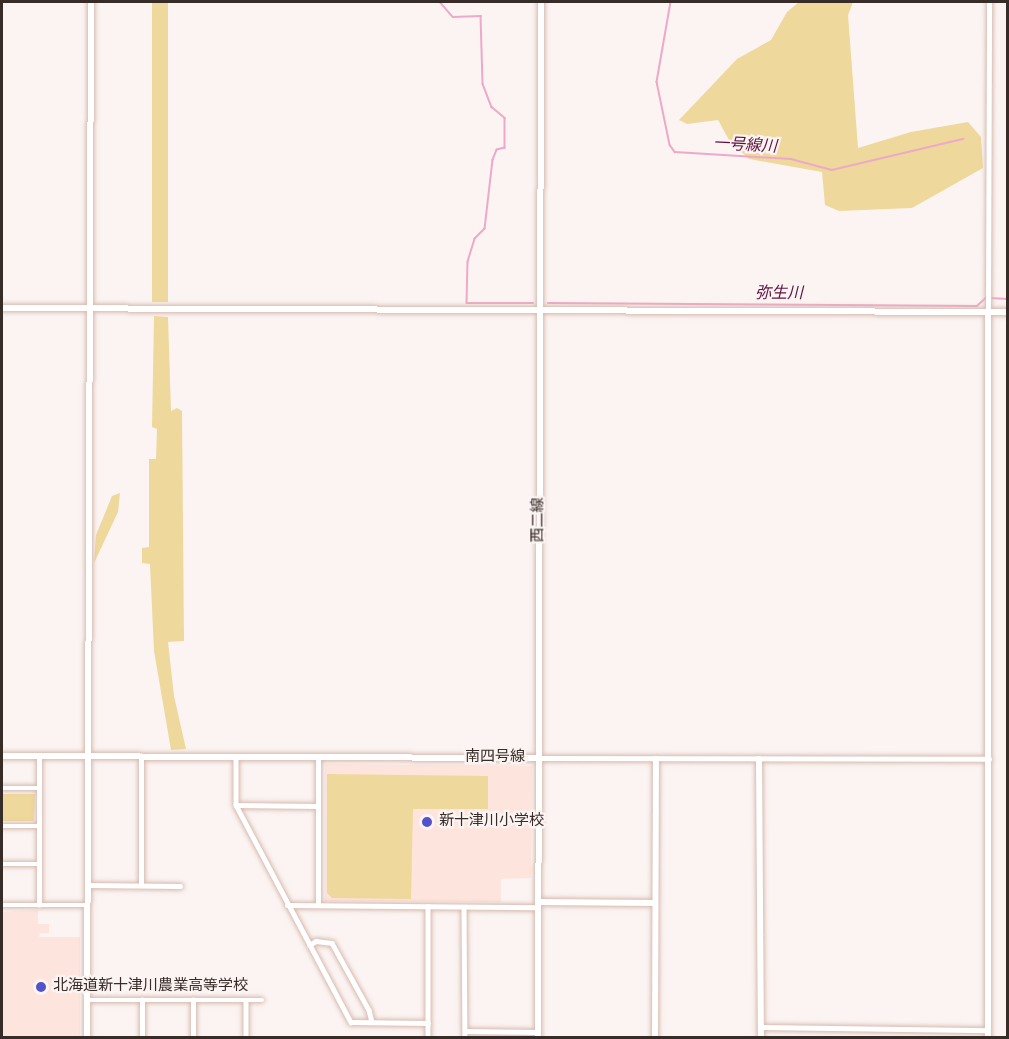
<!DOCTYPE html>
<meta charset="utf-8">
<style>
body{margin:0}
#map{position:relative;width:1009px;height:1039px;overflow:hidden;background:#fbf4f2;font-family:Overpass,"Noto Sans JP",sans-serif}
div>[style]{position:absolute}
.built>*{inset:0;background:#fde5dd}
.green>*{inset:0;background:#efd89c}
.stream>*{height:1.5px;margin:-0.75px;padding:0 0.75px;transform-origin:0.75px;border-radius:0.75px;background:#eda9c7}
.roads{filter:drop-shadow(0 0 2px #d8baaf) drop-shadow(0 0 2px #d8baaf)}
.street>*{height:4.5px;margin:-2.25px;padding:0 2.25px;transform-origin:2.25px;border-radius:2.25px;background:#fff}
.secondary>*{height:6px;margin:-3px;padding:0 3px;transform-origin:3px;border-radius:3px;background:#fff}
.dots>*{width:16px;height:16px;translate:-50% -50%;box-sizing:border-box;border:3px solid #fbf4f2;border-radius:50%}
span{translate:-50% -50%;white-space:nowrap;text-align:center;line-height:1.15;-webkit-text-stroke:4.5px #fbf4f2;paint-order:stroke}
.street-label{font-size:15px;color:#382c28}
.poi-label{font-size:15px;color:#382c28}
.left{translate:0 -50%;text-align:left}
.water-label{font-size:16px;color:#5e0f3c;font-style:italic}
.frame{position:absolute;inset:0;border:3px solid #382c28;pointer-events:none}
</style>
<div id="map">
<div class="built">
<i style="clip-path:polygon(325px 764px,532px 766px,531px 878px,501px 879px,501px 902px,325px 901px)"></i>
<i style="clip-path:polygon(38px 910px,38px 924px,49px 924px,49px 933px,40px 933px,39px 937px,80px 937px,80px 1037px,2px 1037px,2px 912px)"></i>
</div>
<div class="green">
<i style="clip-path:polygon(152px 2px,168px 2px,168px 302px,152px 302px)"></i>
<i style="clip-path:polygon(799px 2px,853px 2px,848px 15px,858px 148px,911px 132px,968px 122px,981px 137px,983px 168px,912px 208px,839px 211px,825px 205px,822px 172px,749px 159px,729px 140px,718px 120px,687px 124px,679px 120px,737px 59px,771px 40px,787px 12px)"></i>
<i style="clip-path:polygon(154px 316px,168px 317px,171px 411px,177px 408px,182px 411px,184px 641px,168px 642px,174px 696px,186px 749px,171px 750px,154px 651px,150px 564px,142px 563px,142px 548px,149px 547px,149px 459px,156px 459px,157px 429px,152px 427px)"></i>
<i style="clip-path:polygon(120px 493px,118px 512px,94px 563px,96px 535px,112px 496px)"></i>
<i style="clip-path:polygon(327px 774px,488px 776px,488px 809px,413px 809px,411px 899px,332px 898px,327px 893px)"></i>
<i style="clip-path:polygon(2px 794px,35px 794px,34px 821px,2px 821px)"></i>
</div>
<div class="stream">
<i style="left:440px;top:2px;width:20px;rotate:49deg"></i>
<i style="left:453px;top:17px;width:28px;rotate:-2deg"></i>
<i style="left:481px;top:16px;width:68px;rotate:88.3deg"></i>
<i style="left:483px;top:84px;width:25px;rotate:69deg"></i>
<i style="left:492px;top:107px;width:17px;rotate:40deg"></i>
<i style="left:505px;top:118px;width:30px;rotate:90deg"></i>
<i style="left:505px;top:148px;width:8px;rotate:166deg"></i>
<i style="left:497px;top:150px;width:11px;rotate:112deg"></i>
<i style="left:493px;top:160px;width:69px;rotate:96.6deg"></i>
<i style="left:485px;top:229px;width:14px;rotate:135deg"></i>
<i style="left:475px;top:239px;width:24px;rotate:107deg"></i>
<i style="left:468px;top:262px;width:41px;rotate:91.4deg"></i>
<i style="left:467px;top:303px;width:66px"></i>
<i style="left:671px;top:2px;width:81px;rotate:99.9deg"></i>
<i style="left:657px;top:82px;width:64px;rotate:78.3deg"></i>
<i style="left:670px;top:145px;width:9px;rotate:54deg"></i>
<i style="left:675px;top:152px;width:116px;rotate:3.5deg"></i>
<i style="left:791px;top:159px;width:42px;rotate:15deg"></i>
<i style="left:832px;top:170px;width:135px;rotate:-13.3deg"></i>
<i style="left:990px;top:298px;width:18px;rotate:3deg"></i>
<i style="left:548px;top:303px;width:429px;rotate:0.4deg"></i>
<i style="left:977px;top:306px;width:12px;rotate:-42deg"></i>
</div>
<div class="roads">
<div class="street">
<i style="left:988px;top:311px;width:309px;rotate:-89.8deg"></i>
<i style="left:236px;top:757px;width:48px;rotate:90deg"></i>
<i style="left:236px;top:805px;width:246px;rotate:62.1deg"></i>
<i style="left:351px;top:1022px;width:77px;rotate:0.7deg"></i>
<i style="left:539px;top:758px;width:450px;rotate:0.1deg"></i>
<i style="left:2px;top:788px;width:37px"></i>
<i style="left:236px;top:805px;width:82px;rotate:0.7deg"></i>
<i style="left:2px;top:826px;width:37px"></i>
<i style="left:2px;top:864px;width:37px"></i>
<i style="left:87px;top:885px;width:93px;rotate:0.6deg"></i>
<i style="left:141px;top:885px;width:129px;rotate:-90deg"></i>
<i style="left:2px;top:905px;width:85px"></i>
<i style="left:39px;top:905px;width:149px;rotate:-90deg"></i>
<i style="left:287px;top:905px;width:251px;rotate:0.5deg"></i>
<i style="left:318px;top:905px;width:147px;rotate:-90deg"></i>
<i style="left:428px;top:906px;width:132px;rotate:90deg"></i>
<i style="left:464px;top:907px;width:131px;rotate:89.6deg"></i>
<i style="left:309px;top:945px;width:8px;rotate:-30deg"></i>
<i style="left:316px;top:941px;width:16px;rotate:7deg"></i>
<i style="left:332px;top:943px;width:77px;rotate:61.1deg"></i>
<i style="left:369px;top:1010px;width:12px;rotate:76deg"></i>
<i style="left:87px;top:1000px;width:175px"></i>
<i style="left:246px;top:1000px;width:38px;rotate:90deg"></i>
<i style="left:761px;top:1027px;width:227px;rotate:0.8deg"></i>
<i style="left:465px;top:1031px;width:73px;rotate:0.8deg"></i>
<i style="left:142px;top:1038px;width:38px;rotate:-90deg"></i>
<i style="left:193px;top:1038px;width:38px;rotate:-90deg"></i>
</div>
<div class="secondary">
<i style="left:2px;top:308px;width:1006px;rotate:0.23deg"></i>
<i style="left:988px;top:311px;width:727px;rotate:90deg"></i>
<i style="left:2px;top:756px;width:537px;rotate:0.21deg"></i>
<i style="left:759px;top:759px;width:279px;rotate:89.6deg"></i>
<i style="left:538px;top:902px;width:117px;rotate:0.5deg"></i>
<i style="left:87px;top:1038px;width:1036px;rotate:-89.78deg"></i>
<i style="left:538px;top:1038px;width:1036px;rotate:-89.83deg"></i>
<i style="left:655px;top:1038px;width:279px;rotate:-89.8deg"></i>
</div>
</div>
<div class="dots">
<i style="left:427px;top:822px;background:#5252c9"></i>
<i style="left:41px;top:987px;background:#5252c9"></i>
</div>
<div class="street-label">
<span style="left:539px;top:520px;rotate:-90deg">西二線</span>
<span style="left:495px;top:758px">南四号線</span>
</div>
<div class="poi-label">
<span class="left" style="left:439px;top:822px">新十津川小学校</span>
<span class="left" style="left:53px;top:987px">北海道新十津川農業高等学校</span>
</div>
<div class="water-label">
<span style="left:745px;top:146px;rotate:3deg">一号線川</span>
<span style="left:779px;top:294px">弥生川</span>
</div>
<div class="frame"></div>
</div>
